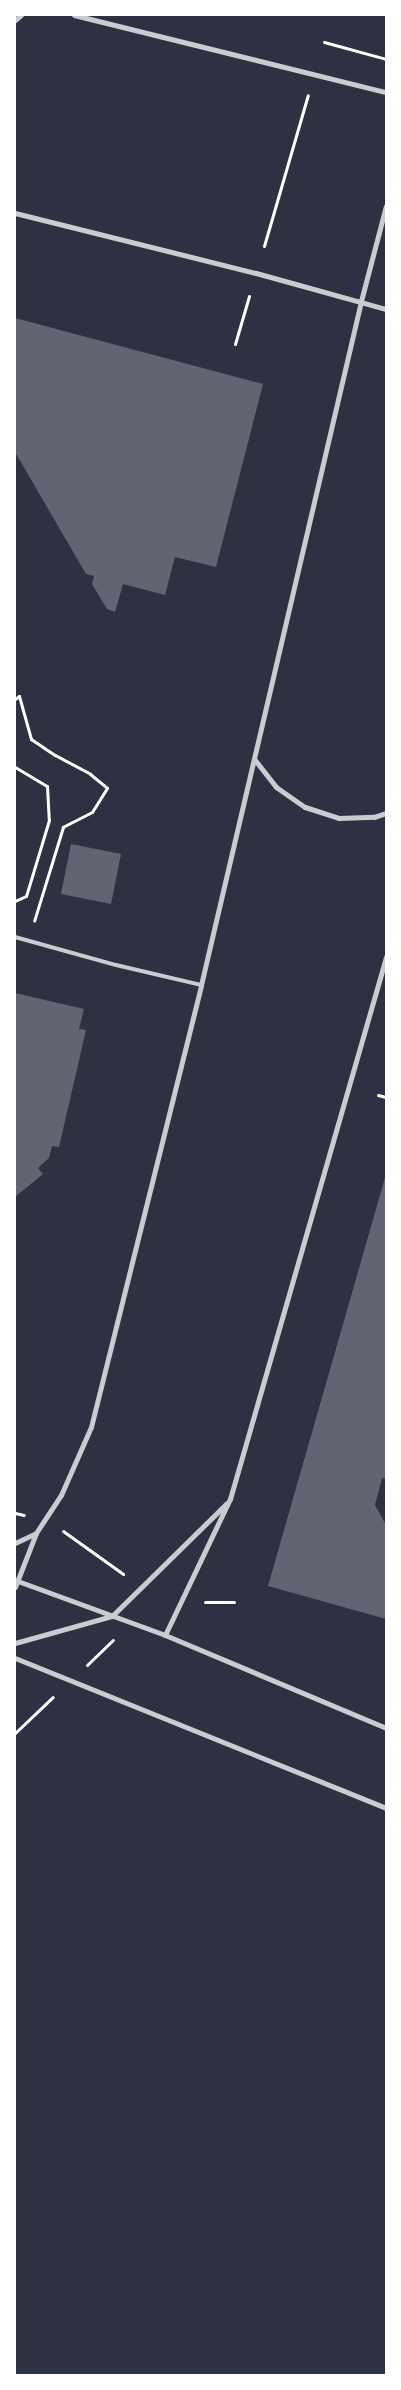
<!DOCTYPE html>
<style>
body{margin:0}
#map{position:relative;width:401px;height:2390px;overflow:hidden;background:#2d3142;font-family:Helvetica,sans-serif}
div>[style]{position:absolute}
.building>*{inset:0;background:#626471}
.path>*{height:3px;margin:-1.5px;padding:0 1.5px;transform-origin:1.5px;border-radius:1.5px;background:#fff}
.service>*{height:4px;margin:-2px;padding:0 2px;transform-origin:2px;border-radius:2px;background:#caccd0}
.minor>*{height:5px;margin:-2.5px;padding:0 2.5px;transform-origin:2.5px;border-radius:2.5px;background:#caccd0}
span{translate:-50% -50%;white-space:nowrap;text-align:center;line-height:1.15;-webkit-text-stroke:5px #fff;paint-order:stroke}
.frame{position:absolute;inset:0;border:16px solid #fff;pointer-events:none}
</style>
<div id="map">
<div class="building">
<i style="clip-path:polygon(15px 318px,263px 384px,216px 567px,175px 557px,165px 595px,123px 584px,115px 612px,107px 609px,92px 584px,94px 576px,86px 574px,15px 452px)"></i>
<i style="clip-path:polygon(71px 844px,121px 854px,111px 904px,61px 894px)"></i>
<i style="clip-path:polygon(15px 993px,84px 1009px,79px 1029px,86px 1030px,59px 1147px,52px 1146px,49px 1158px,38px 1168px,43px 1174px,15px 1197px)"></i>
<i style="clip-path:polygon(386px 1174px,386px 1479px,382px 1478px,375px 1505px,386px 1525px,386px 1619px,268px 1586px)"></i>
</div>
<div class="path">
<i style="left:324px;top:42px;width:64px;rotate:15.3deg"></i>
<i style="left:264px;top:246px;width:157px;rotate:-73.8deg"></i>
<i style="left:235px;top:344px;width:50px;rotate:-73.7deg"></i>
<i style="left:15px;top:699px;width:5px;rotate:-37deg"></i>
<i style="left:19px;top:696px;width:45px;rotate:74.4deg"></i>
<i style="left:31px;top:739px;width:29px;rotate:34deg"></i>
<i style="left:55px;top:755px;width:40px;rotate:28deg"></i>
<i style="left:90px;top:774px;width:22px;rotate:39deg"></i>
<i style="left:107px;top:788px;width:28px;rotate:122deg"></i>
<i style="left:92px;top:812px;width:33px;rotate:153deg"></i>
<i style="left:63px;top:827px;width:98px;rotate:107.1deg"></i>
<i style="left:15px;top:767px;width:37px;rotate:31deg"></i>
<i style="left:47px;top:786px;width:34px;rotate:87deg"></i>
<i style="left:49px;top:820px;width:79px;rotate:106.8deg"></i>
<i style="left:26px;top:896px;width:12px;rotate:156deg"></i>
<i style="left:378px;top:1095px;width:8px;rotate:14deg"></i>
<i style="left:15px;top:1513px;width:9px;rotate:13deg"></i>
<i style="left:63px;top:1531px;width:74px;rotate:35.6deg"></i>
<i style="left:205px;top:1602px;width:29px"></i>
<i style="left:87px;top:1665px;width:36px;rotate:-44deg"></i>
<i style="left:15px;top:1733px;width:52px;rotate:-43.5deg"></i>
</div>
<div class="service">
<i style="left:15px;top:937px;width:105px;rotate:15.5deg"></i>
<i style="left:116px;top:965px;width:87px;rotate:13.2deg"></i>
</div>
<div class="minor">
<i style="left:74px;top:15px;width:321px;rotate:13.9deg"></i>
<i style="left:15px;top:20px;width:8px;rotate:-40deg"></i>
<i style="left:15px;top:213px;width:248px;rotate:14deg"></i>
<i style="left:256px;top:273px;width:135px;rotate:15.5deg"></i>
<i style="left:255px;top:760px;width:34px;rotate:52deg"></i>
<i style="left:276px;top:787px;width:35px;rotate:35deg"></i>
<i style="left:305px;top:807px;width:36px;rotate:18deg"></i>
<i style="left:339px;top:818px;width:35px;rotate:-2deg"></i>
<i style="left:374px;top:817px;width:13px;rotate:-18deg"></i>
<i style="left:15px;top:1543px;width:23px;rotate:-25deg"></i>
<i style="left:15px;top:1580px;width:160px;rotate:20.1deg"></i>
<i style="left:165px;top:1635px;width:240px;rotate:22.8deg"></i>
<i style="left:15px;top:1587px;width:58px;rotate:-68.7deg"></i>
<i style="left:36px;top:1533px;width:45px;rotate:-56.7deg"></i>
<i style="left:61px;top:1495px;width:74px;rotate:-66.2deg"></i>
<i style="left:91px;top:1427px;width:455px;rotate:-76deg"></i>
<i style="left:201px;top:985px;width:702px;rotate:-76.83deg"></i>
<i style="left:361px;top:301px;width:98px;rotate:-75.3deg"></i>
<i style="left:165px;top:1635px;width:151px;rotate:-64.5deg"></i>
<i style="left:230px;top:1499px;width:564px;rotate:-73.94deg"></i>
<i style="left:15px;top:1643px;width:101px;rotate:-15.6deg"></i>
<i style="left:112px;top:1616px;width:161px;rotate:-44.5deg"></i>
<i style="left:15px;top:1658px;width:400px;rotate:22deg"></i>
</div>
<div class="frame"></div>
</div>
